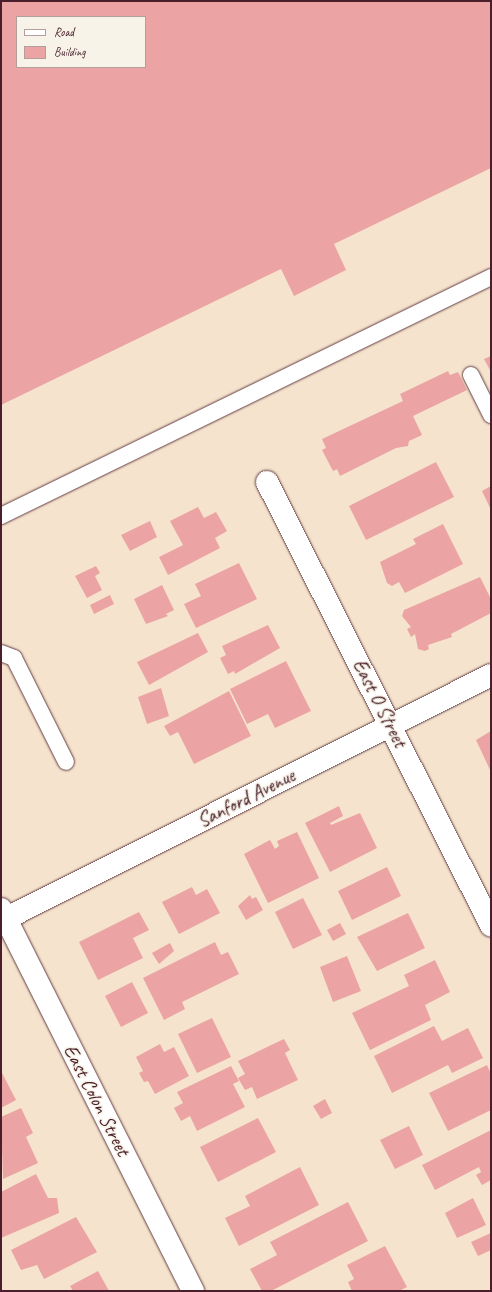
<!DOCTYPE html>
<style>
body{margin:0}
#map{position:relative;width:492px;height:1292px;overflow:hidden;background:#f5e3cd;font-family:Caveat,sans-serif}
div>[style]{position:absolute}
.building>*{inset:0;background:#eba4a3}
.roads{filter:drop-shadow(0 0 1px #643c43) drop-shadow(0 0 1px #643c43)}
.lane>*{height:16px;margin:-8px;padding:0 8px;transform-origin:8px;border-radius:8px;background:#fff}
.street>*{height:22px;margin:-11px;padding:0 11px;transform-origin:11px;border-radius:11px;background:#fff}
span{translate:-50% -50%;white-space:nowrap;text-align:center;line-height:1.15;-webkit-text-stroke:3px #f7f3e8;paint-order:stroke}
.street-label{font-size:20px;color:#4a1f2b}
.frame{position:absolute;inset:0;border:2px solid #4a1f2b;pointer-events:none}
.legend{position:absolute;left:16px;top:16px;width:130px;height:52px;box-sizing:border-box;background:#f7f3e8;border:1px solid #b29e9c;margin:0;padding:5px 7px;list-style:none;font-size:12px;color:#4a1f2b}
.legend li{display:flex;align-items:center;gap:8px;height:20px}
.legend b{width:20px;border:1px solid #b29e9c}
</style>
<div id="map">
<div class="building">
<i style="clip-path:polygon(evenodd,1px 1px,491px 1px,491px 168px,334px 244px,346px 270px,294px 296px,281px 269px,1px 405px,1px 1px,17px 17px,145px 17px,145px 67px,17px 67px,17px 17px)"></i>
<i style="clip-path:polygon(491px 356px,491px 372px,484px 359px)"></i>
<i style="clip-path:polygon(448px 371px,450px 375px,458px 372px,467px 390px,413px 416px,422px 435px,409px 441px,408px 446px,396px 448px,340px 476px,337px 469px,333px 471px,322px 450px,326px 448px,322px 439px,403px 401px,400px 394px)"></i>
<i style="clip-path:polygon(436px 462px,454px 497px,366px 540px,349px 506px)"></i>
<i style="clip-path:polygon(491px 486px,491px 510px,482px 491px)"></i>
<i style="clip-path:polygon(198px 507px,204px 518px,216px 512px,227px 531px,215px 538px,220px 548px,168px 575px,159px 557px,183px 545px,170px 521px)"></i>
<i style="clip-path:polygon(150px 521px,157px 537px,130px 551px,121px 535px)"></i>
<i style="clip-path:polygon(443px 524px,463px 564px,405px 593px,399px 582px,392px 586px,387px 583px,380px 562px,416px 544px,413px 539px)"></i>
<i style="clip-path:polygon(239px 563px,257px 599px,196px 628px,184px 604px,201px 596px,195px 584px)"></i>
<i style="clip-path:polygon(96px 566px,100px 573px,95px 576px,102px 590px,87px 598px,75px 576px)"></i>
<i style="clip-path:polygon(480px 577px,491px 599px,491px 613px,451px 634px,452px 637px,428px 645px,429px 649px,425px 651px,418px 649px,415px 634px,411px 637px,407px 629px,411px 627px,402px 616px,404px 610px)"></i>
<i style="clip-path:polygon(162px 585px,174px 610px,166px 614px,168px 616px,146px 624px,134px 599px)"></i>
<i style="clip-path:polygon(110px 595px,114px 604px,94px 614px,90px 605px)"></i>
<i style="clip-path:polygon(268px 625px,280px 648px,235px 674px,234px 671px,228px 674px,220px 658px,226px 655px,222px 646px)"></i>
<i style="clip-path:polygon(198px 633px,208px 652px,149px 685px,137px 662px)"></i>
<i style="clip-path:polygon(286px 661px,311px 711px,275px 728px,268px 714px,247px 724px,230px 689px)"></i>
<i style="clip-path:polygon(161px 688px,169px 716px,147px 724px,138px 697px)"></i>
<i style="clip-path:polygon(229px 691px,251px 736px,194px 764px,178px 732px,170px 736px,164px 726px)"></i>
<i style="clip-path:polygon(491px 731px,491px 772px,476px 740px)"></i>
<i style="clip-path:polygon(339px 806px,343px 816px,330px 823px,331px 825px,360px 813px,377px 848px,330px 872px,305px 823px)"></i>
<i style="clip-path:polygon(297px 832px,319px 878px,268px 903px,244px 854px,270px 840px,275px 849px,279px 846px,277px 841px)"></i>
<i style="clip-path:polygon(387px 867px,401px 896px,352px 920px,338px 891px)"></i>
<i style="clip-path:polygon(192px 887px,196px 895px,207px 889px,220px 913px,179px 934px,162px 902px)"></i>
<i style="clip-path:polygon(250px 895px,252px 899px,256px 897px,263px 910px,246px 920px,238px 906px)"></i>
<i style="clip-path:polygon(303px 898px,322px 935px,293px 949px,275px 912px)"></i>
<i style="clip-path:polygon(139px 912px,149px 930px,133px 938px,143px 958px,98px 980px,79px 942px)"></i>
<i style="clip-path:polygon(408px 913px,425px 948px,377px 971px,357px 937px)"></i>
<i style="clip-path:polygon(340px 923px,346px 934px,333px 941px,327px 930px)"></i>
<i style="clip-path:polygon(215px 942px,221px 955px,228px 952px,239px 974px,182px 1002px,185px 1009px,164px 1020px,143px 978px)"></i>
<i style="clip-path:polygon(170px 943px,174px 951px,159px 964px,152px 953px)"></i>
<i style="clip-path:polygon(347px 956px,361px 991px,333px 1002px,320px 967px)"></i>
<i style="clip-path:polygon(435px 960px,450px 992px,425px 1005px,431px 1020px,370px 1050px,352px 1013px,409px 986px,404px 975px)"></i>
<i style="clip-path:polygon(132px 982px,148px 1013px,121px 1027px,105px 996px)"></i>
<i style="clip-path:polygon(212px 1018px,231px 1057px,197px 1073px,178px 1034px)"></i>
<i style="clip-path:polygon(434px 1026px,442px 1041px,468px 1028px,483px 1058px,452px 1073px,448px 1065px,392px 1093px,374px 1056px)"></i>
<i style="clip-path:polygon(284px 1039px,290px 1050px,285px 1053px,298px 1080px,257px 1099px,252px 1087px,245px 1090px,238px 1078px,245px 1074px,238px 1061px)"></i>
<i style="clip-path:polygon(160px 1044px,164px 1052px,174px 1047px,189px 1076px,155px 1094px,148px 1081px,144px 1082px,139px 1073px,143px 1071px,136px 1057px)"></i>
<i style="clip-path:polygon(487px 1065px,491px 1074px,491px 1110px,448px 1131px,429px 1093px)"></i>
<i style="clip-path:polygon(231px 1066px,239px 1081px,233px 1084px,245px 1107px,197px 1131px,190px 1116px,181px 1121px,174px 1108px,183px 1103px,177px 1092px)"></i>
<i style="clip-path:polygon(1px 1071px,16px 1100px,1px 1108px)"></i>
<i style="clip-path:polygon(325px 1099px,332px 1113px,321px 1119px,313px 1106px)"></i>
<i style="clip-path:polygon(21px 1108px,33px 1133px,26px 1137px,38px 1163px,3px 1179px,1px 1117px)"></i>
<i style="clip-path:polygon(258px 1118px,276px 1152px,218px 1182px,200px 1147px)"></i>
<i style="clip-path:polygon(409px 1126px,423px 1155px,395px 1169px,380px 1140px)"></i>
<i style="clip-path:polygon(491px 1130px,491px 1180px,482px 1185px,476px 1175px,481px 1172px,479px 1167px,435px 1190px,422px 1165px)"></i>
<i style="clip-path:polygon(300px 1167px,319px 1205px,239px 1246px,225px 1218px,250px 1206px,245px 1196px)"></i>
<i style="clip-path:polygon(36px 1174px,48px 1198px,57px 1198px,59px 1213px,1px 1238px,1px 1192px)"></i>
<i style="clip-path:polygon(473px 1198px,486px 1225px,457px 1238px,445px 1213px)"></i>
<i style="clip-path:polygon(348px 1202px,368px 1241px,271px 1291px,262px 1291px,250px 1269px,277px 1255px,270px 1242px)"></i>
<i style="clip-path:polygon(76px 1217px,97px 1252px,44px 1279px,37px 1265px,21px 1270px,11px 1250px)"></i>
<i style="clip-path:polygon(491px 1233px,491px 1250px,478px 1256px,471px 1242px)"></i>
<i style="clip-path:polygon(385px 1246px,407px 1287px,399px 1291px,352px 1291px,348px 1282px,354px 1279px,347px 1265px)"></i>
<i style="clip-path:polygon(98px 1271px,109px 1291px,73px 1291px,70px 1286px)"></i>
</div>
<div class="roads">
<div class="lane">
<i style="left:471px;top:375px;width:45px;rotate:63.4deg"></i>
<i style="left:1px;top:516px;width:545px;rotate:-26deg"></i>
<i style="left:1px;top:653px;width:14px;rotate:21deg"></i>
<i style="left:14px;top:658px;width:116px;rotate:63.4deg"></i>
</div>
<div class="street">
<i style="left:267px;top:482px;width:497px;rotate:63.2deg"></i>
<i style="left:1px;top:909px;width:428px;rotate:63.3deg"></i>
<i style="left:1px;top:921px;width:548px;rotate:-26.66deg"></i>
</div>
</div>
<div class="street-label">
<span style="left:380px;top:703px;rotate:63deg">East O Street</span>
<span style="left:246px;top:798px;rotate:-27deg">Sanford Avenue</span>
<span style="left:97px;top:1100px;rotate:63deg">East Colon Street</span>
</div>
<div class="frame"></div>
<ul class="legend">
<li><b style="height:5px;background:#fff"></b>Road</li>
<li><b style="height:11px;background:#eba4a3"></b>Building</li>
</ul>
</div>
